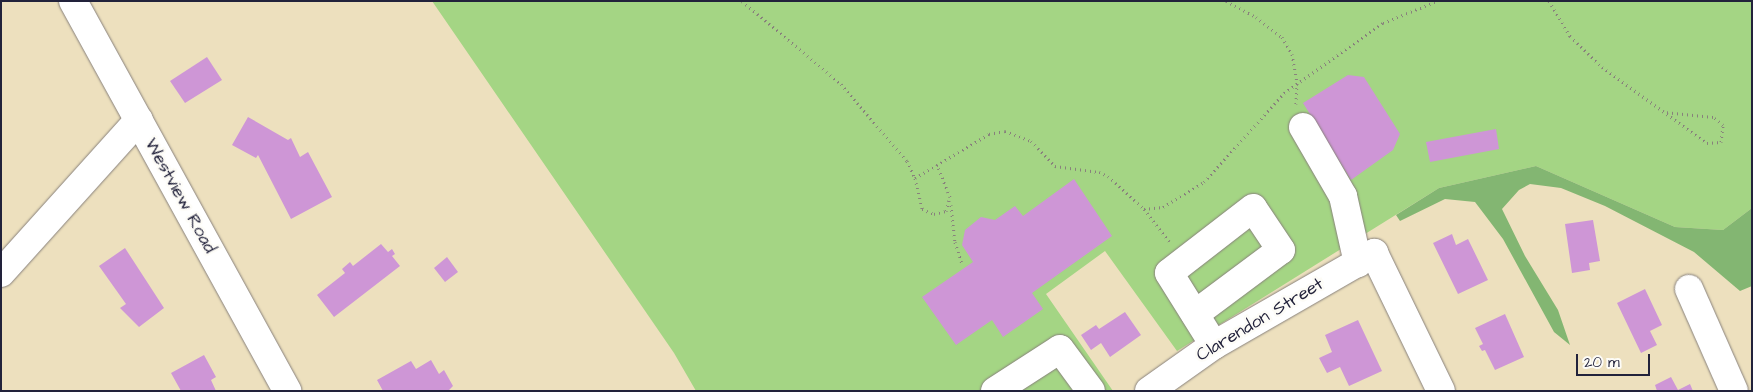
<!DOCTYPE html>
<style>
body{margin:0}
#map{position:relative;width:1753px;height:392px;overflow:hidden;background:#ede0be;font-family:"Architects Daughter",sans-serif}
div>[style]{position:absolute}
.green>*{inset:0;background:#a4d584}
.forest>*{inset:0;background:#83b672}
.building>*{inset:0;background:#ce96d6}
.path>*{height:3px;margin-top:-1.5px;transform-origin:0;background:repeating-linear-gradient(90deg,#88817c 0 1px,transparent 0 5px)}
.roads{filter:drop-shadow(0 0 1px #88817c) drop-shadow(0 0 1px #88817c)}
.minor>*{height:28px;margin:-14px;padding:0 14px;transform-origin:14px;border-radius:14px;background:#fff}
span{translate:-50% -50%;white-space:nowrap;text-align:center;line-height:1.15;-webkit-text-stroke:5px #fdfcf7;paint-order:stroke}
.street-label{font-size:18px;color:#22223b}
.frame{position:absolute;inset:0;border:2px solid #22223b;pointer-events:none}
.scale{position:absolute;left:1576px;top:354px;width:74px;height:22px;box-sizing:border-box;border:2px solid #22223b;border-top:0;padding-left:6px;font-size:15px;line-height:18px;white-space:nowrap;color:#22223b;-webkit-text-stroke:4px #fdfcf7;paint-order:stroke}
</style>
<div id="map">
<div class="green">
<i style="clip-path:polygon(432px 1px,1752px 1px,1752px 208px,1723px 230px,1675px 227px,1536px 166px,1439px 188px,1177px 351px,1105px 251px,1046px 294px,1113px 391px,696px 391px,674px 353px)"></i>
</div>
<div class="forest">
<i style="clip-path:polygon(1536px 166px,1675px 227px,1723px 230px,1752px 208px,1752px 286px,1740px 291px,1694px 252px,1605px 206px,1561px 188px,1530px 184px,1519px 190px,1502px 209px,1525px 256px,1558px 310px,1570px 345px,1554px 332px,1503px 239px,1475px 202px,1445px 199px,1400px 221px,1396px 215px,1439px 188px)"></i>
</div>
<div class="building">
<i style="clip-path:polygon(207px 57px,222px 80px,185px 103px,170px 81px)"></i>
<i style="clip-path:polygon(1348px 75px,1364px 77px,1400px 134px,1393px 150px,1351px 180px,1303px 103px)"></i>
<i style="clip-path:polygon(248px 117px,288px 140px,291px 138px,300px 157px,308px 152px,332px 197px,291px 219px,258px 155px,256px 158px,232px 145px)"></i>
<i style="clip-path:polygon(1496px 129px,1499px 149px,1430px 162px,1426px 142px)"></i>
<i style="clip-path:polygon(1074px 179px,1112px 236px,1032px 293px,1043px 309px,1003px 337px,992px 320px,956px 345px,922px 297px,973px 262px,962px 245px,965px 230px,981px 217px,995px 220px,1015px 206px,1023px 216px)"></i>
<i style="clip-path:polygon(1593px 220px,1600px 261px,1589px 263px,1590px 270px,1572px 273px,1565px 224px)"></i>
<i style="clip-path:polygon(1452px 234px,1456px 245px,1468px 239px,1488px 280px,1458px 294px,1433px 243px)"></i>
<i style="clip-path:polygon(381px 244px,388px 252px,392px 249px,395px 254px,392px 256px,400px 266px,334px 317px,317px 295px,345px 273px,342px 269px,350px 262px,353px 266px)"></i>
<i style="clip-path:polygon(125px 248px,164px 308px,139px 327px,120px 308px,126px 304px,99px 266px)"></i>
<i style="clip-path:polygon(447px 257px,458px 272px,445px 282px,434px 268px)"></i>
<i style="clip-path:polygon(1645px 289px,1662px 325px,1650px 331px,1657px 345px,1641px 353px,1617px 303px)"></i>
<i style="clip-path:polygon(1125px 312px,1141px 335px,1110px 357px,1101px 343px,1091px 350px,1081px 335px,1096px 325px,1099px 329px)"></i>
<i style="clip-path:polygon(1505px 314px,1524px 357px,1495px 370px,1485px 350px,1482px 351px,1479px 346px,1483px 344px,1475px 328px)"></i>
<i style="clip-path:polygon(1358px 320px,1382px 371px,1349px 386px,1340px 367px,1327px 373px,1319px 358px,1332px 352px,1325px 335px)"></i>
<i style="clip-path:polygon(204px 355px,216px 377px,211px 380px,216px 391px,181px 391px,171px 373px)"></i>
<i style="clip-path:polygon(431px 360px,439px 374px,444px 370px,453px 386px,448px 391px,383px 391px,377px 380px,411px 361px,416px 369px)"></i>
<i style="clip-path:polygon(1671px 377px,1678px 390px,1690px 384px,1693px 391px,1657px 391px,1655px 385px)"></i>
</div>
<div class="path">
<i style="left:742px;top:1px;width:129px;rotate:40deg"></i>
<i style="left:841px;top:84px;width:101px;rotate:49.4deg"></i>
<i style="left:907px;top:161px;width:19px;rotate:65deg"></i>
<i style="left:915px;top:178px;width:32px;rotate:77deg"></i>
<i style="left:922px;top:209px;width:13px;rotate:23deg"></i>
<i style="left:934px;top:214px;width:12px;rotate:-14deg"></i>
<i style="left:946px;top:211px;width:15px;rotate:-74deg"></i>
<i style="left:950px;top:197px;width:35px;rotate:-112deg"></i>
<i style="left:1226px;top:1px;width:34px;rotate:28deg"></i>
<i style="left:1256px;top:17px;width:33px;rotate:38deg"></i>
<i style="left:1282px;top:37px;width:20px;rotate:60deg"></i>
<i style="left:1292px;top:54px;width:29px;rotate:80deg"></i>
<i style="left:1297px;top:83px;width:21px;rotate:93deg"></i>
<i style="left:1549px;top:1px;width:41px;rotate:59deg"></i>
<i style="left:1570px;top:36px;width:45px;rotate:44.1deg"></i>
<i style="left:1602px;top:67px;width:130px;rotate:35.9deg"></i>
<i style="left:1707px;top:143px;width:14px;rotate:-4deg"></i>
<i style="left:1721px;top:142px;width:17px;rotate:-83deg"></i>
<i style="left:1723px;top:125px;width:13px;rotate:-141deg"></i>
<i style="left:1713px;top:117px;width:49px;rotate:-174.2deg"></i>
<i style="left:915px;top:178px;width:86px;rotate:-30.7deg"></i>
<i style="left:989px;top:134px;width:16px;rotate:-11deg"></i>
<i style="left:1005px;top:131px;width:28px;rotate:21deg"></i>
<i style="left:1031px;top:141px;width:35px;rotate:46deg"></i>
<i style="left:1055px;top:166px;width:44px;rotate:7.8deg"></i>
<i style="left:1099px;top:172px;width:10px;rotate:24deg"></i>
<i style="left:1108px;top:176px;width:49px;rotate:42.5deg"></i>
<i style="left:1144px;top:209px;width:19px;rotate:-6deg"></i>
<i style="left:1163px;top:207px;width:48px;rotate:-31.4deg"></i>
<i style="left:1204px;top:182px;width:120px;rotate:-48deg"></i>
<i style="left:1284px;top:93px;width:121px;rotate:-35.3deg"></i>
<i style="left:1383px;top:23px;width:58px;rotate:-22.2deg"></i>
<i style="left:951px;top:205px;width:37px;rotate:84deg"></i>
<i style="left:955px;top:242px;width:22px;rotate:72deg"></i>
<i style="left:1144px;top:209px;width:41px;rotate:52deg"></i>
</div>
<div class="roads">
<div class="minor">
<i style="left:73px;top:1px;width:445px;rotate:61.2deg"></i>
<i style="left:1303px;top:127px;width:80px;rotate:59.9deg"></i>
<i style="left:1343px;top:196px;width:69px;rotate:77.4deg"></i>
<i style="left:1px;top:273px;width:206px;rotate:-48deg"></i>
<i style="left:1689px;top:289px;width:111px;rotate:66.2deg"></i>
<i style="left:1195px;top:314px;width:107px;rotate:-36.7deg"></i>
<i style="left:1281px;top:250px;width:50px;rotate:-123.7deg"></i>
<i style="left:1253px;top:208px;width:106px;rotate:142.3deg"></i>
<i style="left:1169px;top:273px;width:85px;rotate:58deg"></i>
<i style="left:995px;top:391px;width:77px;rotate:-32.9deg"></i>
<i style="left:1060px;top:349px;width:52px;rotate:53.6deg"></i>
<i style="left:1149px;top:391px;width:80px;rotate:-35.3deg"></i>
<i style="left:1214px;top:345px;width:185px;rotate:-29.9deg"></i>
<i style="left:1374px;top:253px;width:153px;rotate:64.1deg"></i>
</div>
</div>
<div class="street-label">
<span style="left:180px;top:196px;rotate:61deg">Westview Road</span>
<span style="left:1260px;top:320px;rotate:-31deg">Clarendon Street</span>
</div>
<div class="frame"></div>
<div class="scale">20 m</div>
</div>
